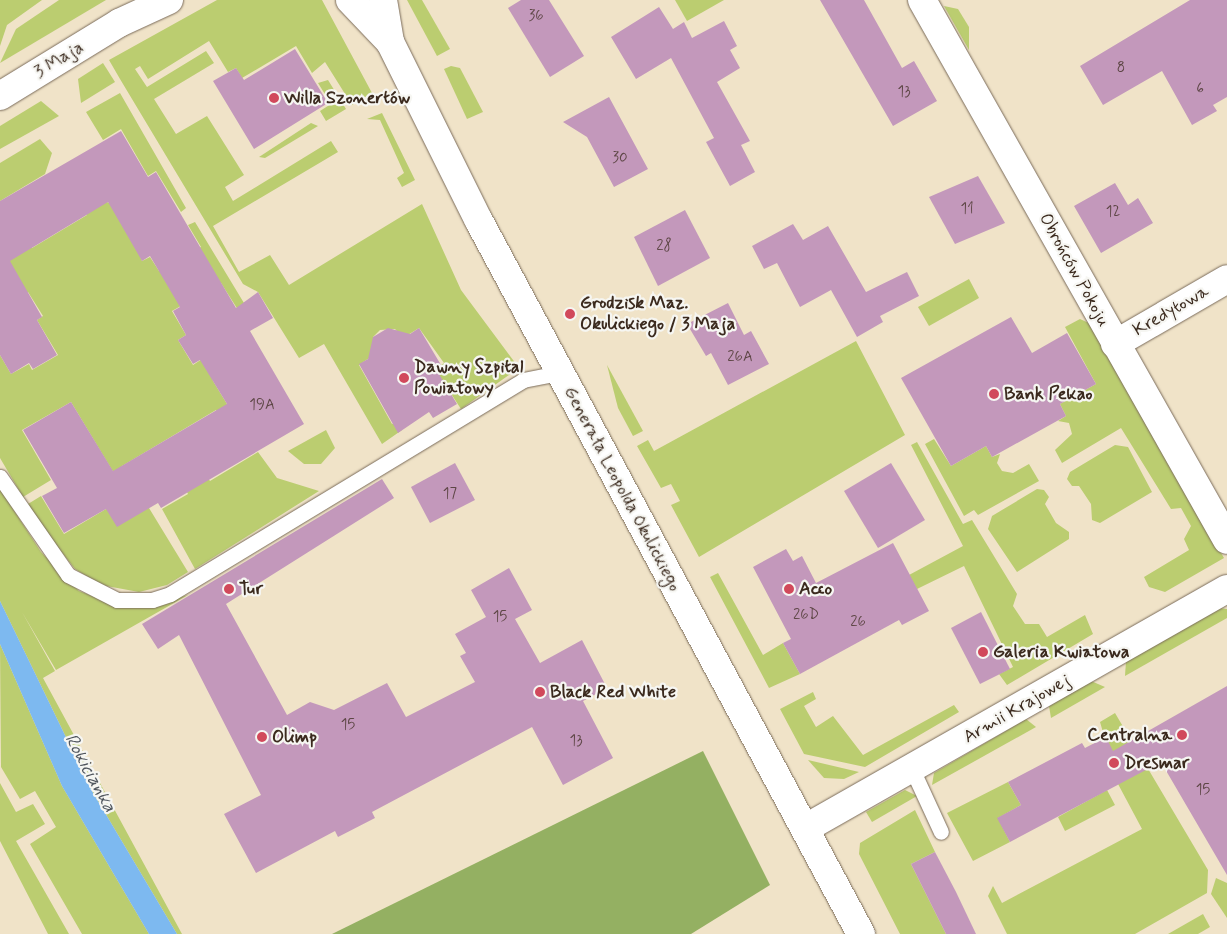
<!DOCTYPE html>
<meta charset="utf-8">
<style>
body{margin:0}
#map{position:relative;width:1227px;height:934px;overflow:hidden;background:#f0e3c8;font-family:Mynerve,sans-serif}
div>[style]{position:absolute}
.green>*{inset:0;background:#bbcd70}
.forest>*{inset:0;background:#94b062}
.water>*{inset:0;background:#7db9f0}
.building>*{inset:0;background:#c398bb}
.roads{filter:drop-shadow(0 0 1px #7a6b5a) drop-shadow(0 0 1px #7a6b5a)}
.service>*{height:15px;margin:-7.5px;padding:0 7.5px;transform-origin:7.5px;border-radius:7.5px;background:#fff}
.minor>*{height:28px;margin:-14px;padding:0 14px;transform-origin:14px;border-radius:14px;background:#fff}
.tertiary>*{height:28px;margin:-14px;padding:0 14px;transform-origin:14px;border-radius:14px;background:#fff}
.dots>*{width:14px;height:14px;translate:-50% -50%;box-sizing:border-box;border:2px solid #f6f6f2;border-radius:50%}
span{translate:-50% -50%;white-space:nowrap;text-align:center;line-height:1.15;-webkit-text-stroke:4.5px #f6f6f2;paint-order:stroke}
.number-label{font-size:15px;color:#5d4645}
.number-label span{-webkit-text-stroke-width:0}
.street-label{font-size:18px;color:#3b2a1e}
.poi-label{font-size:18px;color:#3b2a1e;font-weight:700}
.left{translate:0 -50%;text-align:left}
.right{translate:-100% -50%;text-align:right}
.water-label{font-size:19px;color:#4f555d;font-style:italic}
</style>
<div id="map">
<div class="green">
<i style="clip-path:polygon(0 0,42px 0,7px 25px,0 46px)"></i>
<i style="clip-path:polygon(59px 0,106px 0,0 63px,16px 29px)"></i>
<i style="clip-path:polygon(217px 0,322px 0,372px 93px,352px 105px,325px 62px,312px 73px,296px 46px,242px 78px,236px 68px,228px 72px,209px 41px,148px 79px,140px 66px,135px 69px,147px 87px,206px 51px,214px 63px,154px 99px,176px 134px,207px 116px,244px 175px,225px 187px,233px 201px,331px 141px,338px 152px,213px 226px,239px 272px,270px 255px,289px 285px,422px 204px,461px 290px,519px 368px,461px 409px,435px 369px,444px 363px,419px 328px,403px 338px,395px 329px,380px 330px,373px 337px,375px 354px,359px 365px,392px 424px,397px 422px,402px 430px,382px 444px,324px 344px,299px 358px,258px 292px,243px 284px,120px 79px,109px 60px)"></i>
<i style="clip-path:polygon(407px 0,422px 0,450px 49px,437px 56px)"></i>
<i style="clip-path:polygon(675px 0,724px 0,687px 21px)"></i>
<i style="clip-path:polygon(944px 6px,958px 9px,969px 27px,969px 50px)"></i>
<i style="clip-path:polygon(103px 63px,115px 82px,81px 103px,78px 79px)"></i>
<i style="clip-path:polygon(451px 66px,460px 68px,483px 112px,467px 119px,444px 69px)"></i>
<i style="clip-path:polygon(328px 80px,346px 109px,326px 121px,320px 111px,331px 104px,318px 83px)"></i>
<i style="clip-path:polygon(120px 93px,186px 208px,181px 212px,156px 171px,148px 176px,121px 129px,103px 140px,86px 112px)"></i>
<i style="clip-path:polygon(41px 101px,59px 116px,0 149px,0 126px)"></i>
<i style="clip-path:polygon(382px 113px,415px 180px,402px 187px,397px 178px,404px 173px,380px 120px,367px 119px)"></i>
<i style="clip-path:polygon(311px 123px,318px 126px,265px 158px,259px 157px)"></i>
<i style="clip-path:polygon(40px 139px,52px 153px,45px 174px,0 201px,0 163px)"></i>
<i style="clip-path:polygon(105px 197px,108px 203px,116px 198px,142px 261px,150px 257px,159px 271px,201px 247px,188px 225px,195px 222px,247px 308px,240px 313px,221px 283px,172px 311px,186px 335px,178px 340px,193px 365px,208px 355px,213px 381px,230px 409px,220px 415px,216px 410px,122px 466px,115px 475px,71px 402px,22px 430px,51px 480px,23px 497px,0 458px,0 355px,11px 374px,29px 364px,32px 370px,58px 355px,37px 320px,43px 316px,28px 292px,23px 296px,3px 262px,27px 240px,32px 248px,87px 215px,84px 209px)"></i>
<i style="clip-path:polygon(969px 279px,979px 298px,929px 326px,918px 307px)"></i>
<i style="clip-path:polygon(1080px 319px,1091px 324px,1224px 558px,1165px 592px,1149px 587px,1144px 577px,1189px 550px,1184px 539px,1191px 526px,1181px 508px,1171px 509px,1121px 428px,1062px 463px,1055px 450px,1072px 434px,1069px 423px,1058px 421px,1066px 416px,1060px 404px,1096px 384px,1065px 327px)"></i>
<i style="clip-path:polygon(856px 341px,905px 435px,699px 557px,671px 505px,680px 501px,671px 484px,661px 488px,637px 446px,648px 440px,654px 451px)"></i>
<i style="clip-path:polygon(607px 365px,643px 431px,633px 436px,618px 408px)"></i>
<i style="clip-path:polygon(326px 430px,335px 448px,321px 464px,304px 464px,288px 451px)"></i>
<i style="clip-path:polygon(934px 439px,951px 466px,986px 446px,992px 457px,1000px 454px,997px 463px,1002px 471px,1013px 473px,1029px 464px,1039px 481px,978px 515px,974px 510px,964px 516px,925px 444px)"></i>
<i style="clip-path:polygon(917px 442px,963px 524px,972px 520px,1017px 594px,1013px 606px,1025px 624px,1039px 624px,1047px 637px,1085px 615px,1093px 634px,1007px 685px,999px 674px,1013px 667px,964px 566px,917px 589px,909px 575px,963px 546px,911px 445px)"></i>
<i style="clip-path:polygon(1115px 445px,1128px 447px,1152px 492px,1100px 523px,1092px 520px,1091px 504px,1079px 486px,1072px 486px,1067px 479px,1070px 472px)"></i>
<i style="clip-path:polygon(258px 452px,277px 478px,319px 491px,195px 569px,162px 509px,188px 494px,185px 488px,206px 475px,210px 481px)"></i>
<i style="clip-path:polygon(0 489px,41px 552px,79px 591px,120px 606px,155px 604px,188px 595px,56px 670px,22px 612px,55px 671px,43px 678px,182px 934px,177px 934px,92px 791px,0 601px)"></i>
<i style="clip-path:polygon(1037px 489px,1044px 490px,1049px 497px,1045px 504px,1056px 523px,1069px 532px,1069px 539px,1017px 572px,988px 529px,992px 516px)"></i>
<i style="clip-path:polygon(41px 496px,64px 534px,106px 509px,149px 508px,188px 572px,167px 585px,139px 592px,101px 585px,75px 569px,45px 531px,28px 504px)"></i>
<i style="clip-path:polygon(718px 573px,763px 655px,783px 643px,800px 674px,769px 688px,710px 577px)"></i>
<i style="clip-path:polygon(1219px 608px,1227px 609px,1227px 618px,1125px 676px,1126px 661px)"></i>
<i style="clip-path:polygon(0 644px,62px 786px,149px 934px,82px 934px,30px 844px,56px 827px,35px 791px,20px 799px,1px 767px)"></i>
<i style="clip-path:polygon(1091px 681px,1105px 687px,1051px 718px,1049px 706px)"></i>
<i style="clip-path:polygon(813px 692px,816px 699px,804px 706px,816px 727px,833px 716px,863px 755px,954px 705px,959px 712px,865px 767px,804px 754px,780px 709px)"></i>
<i style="clip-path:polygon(1115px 713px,1208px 870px,1207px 893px,1135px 934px,1007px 934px,988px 896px,993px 886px,1002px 903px,1142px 829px,1118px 784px,1100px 722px)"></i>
<i style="clip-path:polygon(1026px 719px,1036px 727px,932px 785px,934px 773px)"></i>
<i style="clip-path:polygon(808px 760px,859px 772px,844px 779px,824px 778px)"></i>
<i style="clip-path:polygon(1008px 782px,1021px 805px,998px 818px,1010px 842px,973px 861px,947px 813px)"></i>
<i style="clip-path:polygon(0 783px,16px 812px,33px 804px,45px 824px,16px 841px,69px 934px,48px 934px,0 841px)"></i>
<i style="clip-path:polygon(905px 790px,917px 796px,872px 822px,866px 812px)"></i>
<i style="clip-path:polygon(1107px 790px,1115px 805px,1065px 831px,1058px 817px)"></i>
<i style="clip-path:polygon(915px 810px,935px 852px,911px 864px,946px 934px,900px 934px,859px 854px,860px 843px)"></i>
<i style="clip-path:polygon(1216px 878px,1227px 883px,1227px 918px,1211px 894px)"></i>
<i style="clip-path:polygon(1203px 914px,1210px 927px,1198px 934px,1168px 934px)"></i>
</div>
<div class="forest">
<i style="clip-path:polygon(703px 751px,770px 885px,691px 934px,332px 934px)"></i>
</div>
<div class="water">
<i style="clip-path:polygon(0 601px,92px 791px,177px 934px,149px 934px,62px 786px,0 644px)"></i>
</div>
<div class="building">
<i style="clip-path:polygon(521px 0,549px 0,584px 56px,550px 77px,508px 8px)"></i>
<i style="clip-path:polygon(820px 0,864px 0,902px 68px,914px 61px,937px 101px,893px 126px)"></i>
<i style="clip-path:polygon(1190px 0,1227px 0,1227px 97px,1213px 105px,1217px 111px,1192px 125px,1162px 71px,1103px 105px,1080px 66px)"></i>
<i style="clip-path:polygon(659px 7px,673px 29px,684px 22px,692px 38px,724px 21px,737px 46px,730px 50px,740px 68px,717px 82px,750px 141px,741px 145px,755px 172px,730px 186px,706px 142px,714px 138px,671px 58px,636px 79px,611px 37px)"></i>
<i style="clip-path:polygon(295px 49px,328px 103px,254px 149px,213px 81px,236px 68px,244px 80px)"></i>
<i style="clip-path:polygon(609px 97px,648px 169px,614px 187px,587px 137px,563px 122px)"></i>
<i style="clip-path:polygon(121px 131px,148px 177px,156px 172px,236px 308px,258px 292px,273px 318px,250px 331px,304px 424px,161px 508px,158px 503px,117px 527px,106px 509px,64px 533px,42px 496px,57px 488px,23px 430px,71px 402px,113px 471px,227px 404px,200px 360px,193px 364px,178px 340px,186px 335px,173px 311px,180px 307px,150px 256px,142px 261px,108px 202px,10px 261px,42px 317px,37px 320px,57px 355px,33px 369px,29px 363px,11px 374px,0 355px,0 201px)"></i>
<i style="clip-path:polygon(978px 176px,1005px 223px,955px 244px,929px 197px)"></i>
<i style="clip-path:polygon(1115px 183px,1128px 205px,1138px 198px,1153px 223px,1101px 253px,1074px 206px)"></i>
<i style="clip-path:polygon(685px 210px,710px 258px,658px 286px,634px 237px)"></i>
<i style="clip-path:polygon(793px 224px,803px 240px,828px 226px,866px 292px,907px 272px,919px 296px,880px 316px,883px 322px,857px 337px,831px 290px,800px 307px,777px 263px,764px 269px,752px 246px)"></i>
<i style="clip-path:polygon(728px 303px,744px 335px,751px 331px,769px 364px,728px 385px,711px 353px,706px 356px,687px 324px)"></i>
<i style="clip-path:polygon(1011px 317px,1032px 353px,1067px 333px,1096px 384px,1060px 404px,1066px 416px,992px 457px,986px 446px,951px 466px,901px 378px)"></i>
<i style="clip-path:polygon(388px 328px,410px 334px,419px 328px,441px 365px,436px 369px,457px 404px,433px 418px,429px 412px,398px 433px,359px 364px,368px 359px,373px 337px)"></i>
<i style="clip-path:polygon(455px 463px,475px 500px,430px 523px,411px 487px)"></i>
<i style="clip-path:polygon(891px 463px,925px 520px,878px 548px,844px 491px)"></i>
<i style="clip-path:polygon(382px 479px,394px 498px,226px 604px,287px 715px,310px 702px,334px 710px,387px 683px,406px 717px,475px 682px,460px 656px,466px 653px,455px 634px,486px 617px,471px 590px,509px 568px,532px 610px,515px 619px,540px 663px,582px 640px,607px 688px,583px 701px,613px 758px,563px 785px,532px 727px,372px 812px,375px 818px,338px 837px,335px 831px,256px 873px,224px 814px,261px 795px,179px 635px,158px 649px,142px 624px)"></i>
<i style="clip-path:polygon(893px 543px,929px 611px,902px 625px,899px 620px,800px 674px,783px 643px,791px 639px,753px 567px,786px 549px,793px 561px,802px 556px,816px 583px)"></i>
<i style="clip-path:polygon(981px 612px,1010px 669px,980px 684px,951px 628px)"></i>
<i style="clip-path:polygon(1227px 686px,1227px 875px,1161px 762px,1010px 842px,997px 818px,1021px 805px,1008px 782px,1082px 743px,1085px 748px,1106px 737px,1113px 751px)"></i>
<i style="clip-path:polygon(935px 852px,956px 892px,976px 934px,946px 934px,911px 864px)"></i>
</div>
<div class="roads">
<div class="service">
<i style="left:0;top:477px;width:119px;rotate:55.2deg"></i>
<i style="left:68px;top:575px;width:55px;rotate:27deg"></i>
<i style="left:117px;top:600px;width:35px"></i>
<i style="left:152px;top:600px;width:19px;rotate:-18deg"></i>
<i style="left:170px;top:594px;width:413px;rotate:-31.2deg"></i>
<i style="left:523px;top:380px;width:37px;rotate:-11deg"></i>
<i style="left:912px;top:769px;width:69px;rotate:65.3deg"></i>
</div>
<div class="minor">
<i style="left:922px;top:0;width:620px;rotate:60.54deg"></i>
<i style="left:0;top:96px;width:140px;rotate:-31.5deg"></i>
<i style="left:119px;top:23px;width:55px;rotate:-24.7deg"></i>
<i style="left:1115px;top:344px;width:129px;rotate:-30.1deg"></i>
<i style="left:806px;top:828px;width:484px;rotate:-29.6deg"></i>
</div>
<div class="tertiary">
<i style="left:350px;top:0;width:58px;rotate:46.4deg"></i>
<i style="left:383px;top:0;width:43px;rotate:80.5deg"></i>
<i style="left:390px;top:42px;width:200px;rotate:63.6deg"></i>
<i style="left:479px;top:221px;width:809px;rotate:61.82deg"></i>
</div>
</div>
<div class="dots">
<i style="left:274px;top:98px;background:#d1495b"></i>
<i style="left:570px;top:314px;background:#d1495b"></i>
<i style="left:404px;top:378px;background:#d1495b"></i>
<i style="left:994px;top:394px;background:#d1495b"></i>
<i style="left:229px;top:589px;background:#d1495b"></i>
<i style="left:789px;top:589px;background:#d1495b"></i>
<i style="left:983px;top:652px;background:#d1495b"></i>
<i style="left:540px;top:692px;background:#d1495b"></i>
<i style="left:1182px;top:735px;background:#d1495b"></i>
<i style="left:262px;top:737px;background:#d1495b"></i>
<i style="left:1114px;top:763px;background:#d1495b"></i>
</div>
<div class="number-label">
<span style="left:536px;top:17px">36</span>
<span style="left:1121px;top:69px">8</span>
<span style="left:1200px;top:90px">6</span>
<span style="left:904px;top:93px">13</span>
<span style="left:620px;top:159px">30</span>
<span style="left:967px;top:210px">11</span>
<span style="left:1113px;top:213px">12</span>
<span style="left:664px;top:247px">28</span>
<span style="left:740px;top:358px">26A</span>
<span style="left:262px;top:406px">19A</span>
<span style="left:450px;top:495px">17</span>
<span style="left:806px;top:616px">26D</span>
<span style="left:500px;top:618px">15</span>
<span style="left:858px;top:623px">26</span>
<span style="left:348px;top:726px">15</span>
<span style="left:576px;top:742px">13</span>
<span style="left:1203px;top:791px">15</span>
</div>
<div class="street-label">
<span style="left:59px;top:60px;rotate:-31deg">3 Maja</span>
<span style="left:1074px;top:270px;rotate:61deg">Obrońców Pokoju</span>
<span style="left:1171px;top:311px;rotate:-30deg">Kredytowa</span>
<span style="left:622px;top:489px;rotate:62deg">Generała Leopolda Okulickiego</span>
<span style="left:1017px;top:709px;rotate:-30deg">Armii Krajowej</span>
</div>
<div class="poi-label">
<span class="left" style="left:284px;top:98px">Willa Szonertów</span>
<span class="left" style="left:580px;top:314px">Grodzisk Maz.<br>Okulickiego / 3 Maja</span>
<span class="left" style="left:414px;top:378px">Dawny Szpital<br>Powiatowy</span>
<span class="left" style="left:1004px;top:394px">Bank Pekao</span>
<span class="left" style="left:239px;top:589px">Tur</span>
<span class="left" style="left:799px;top:589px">Acco</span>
<span class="left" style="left:993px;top:652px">Galeria Kwiatowa</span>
<span class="left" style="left:550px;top:692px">Black Red White</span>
<span class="right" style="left:1172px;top:735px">Centralna</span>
<span class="left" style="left:272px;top:737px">Olimp</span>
<span class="left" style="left:1124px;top:763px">Dresmar</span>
</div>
<div class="water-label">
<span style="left:90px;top:773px;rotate:61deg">Rokicianka</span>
</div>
</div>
